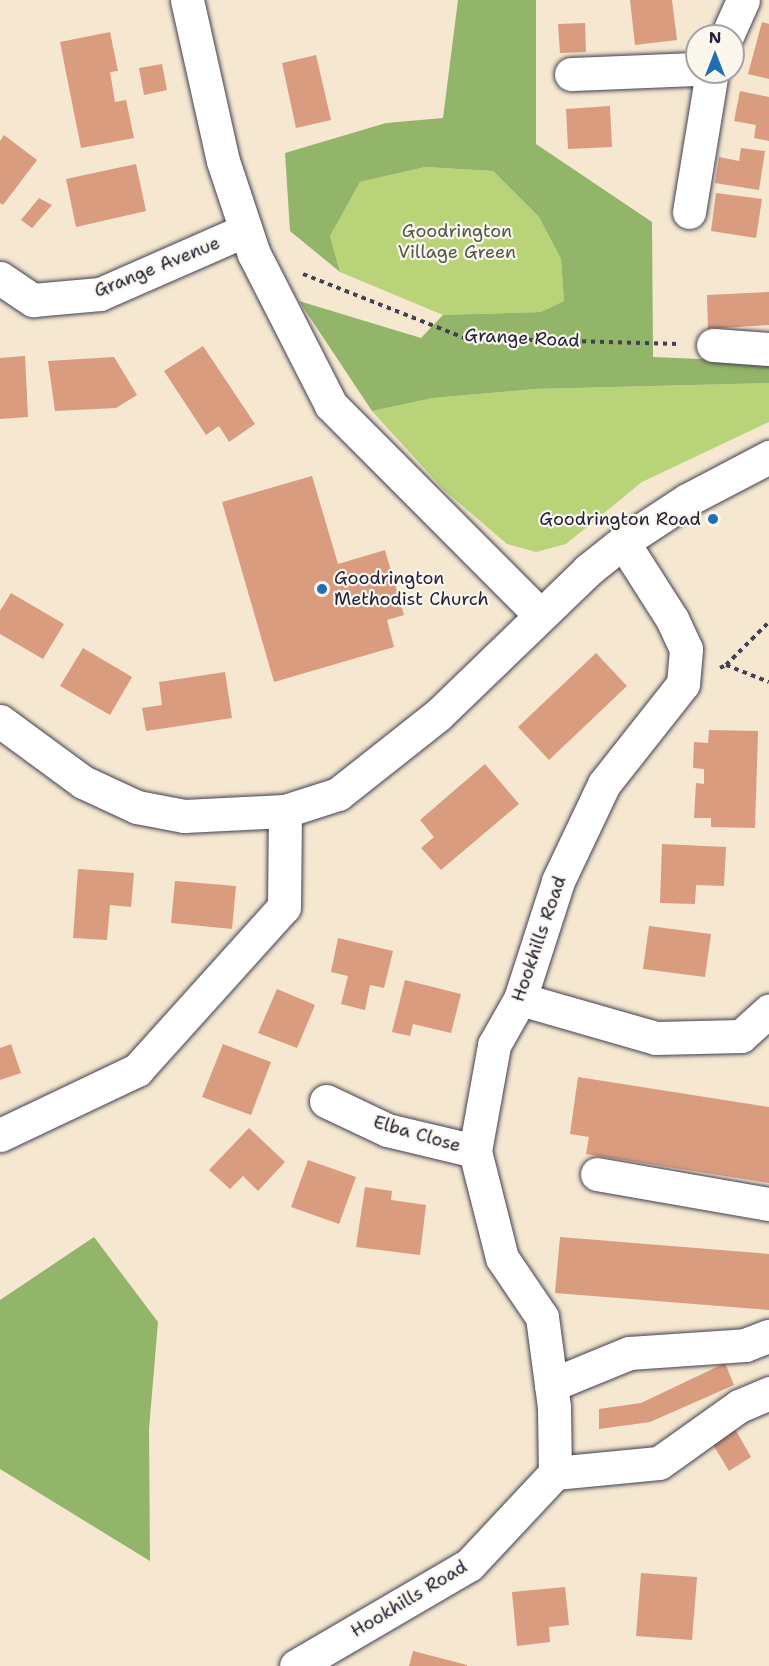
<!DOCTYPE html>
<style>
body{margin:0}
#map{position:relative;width:769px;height:1666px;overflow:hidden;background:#f5e7d0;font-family:"Shantell Sans",sans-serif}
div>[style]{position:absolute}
.green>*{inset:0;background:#b9d379}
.forest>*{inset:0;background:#92b569}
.building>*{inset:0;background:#d99c7f}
.path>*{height:4px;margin-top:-2px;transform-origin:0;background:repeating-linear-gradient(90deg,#424051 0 4.5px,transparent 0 9px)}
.roads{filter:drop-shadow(0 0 2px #424051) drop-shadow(0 0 2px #424051)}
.minor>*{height:33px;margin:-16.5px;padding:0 16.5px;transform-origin:16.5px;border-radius:16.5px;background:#fff}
.dots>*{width:16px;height:16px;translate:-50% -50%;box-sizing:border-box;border:3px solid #fbf7ec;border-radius:50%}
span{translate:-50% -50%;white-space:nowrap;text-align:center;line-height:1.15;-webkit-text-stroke:4.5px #fbf7ec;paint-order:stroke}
.park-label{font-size:18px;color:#4f574e}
.street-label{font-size:18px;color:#22223b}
.poi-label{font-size:18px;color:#22223b}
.right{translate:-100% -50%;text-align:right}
.left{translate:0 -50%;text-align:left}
.north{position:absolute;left:685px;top:24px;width:60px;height:60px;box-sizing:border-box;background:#fbf7ec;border:2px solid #a4a2a5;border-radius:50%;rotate:0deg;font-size:16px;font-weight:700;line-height:24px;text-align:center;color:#22223b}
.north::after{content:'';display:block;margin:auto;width:21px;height:27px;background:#1f6fb2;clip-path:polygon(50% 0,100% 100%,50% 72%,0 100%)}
</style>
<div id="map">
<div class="green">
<i style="clip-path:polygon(425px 167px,493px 171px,539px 217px,561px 259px,564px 301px,541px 312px,443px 315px,340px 272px,330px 236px,360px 182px)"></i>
<i style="clip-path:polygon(769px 383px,769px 422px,642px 482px,566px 544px,536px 552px,507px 544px,444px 490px,372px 411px,433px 398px,535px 389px)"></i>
</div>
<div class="forest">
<i style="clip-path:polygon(458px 0,536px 0,536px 144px,652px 222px,653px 357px,769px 362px,769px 383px,535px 389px,433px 398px,372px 411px,299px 301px,421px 338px,443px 315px,541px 312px,564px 301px,561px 259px,539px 217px,493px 171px,425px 167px,360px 182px,330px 236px,340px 272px,290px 231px,285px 153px,386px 123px,443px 118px)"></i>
<i style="clip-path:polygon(94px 1237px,158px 1322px,149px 1429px,150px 1561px,0 1469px,0 1300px)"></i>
</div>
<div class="building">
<i style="clip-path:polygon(630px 0,672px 0,677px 40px,635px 45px)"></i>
<i style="clip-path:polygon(762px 22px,769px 24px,769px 79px,748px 74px)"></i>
<i style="clip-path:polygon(585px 23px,586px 52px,560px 53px,558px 24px)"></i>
<i style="clip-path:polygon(110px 32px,118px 71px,110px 72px,115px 102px,126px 100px,134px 138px,81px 148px,60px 42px)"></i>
<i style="clip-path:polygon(316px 55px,331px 120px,296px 128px,282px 63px)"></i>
<i style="clip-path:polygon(162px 64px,167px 90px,144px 95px,139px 68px)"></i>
<i style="clip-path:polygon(740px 91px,769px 97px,769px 141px,754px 138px,756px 125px,734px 121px)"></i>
<i style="clip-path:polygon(610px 106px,612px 147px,568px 149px,566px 109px)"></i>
<i style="clip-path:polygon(4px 135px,37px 160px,3px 205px,0 203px,0 141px)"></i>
<i style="clip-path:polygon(741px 148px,765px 151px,759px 190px,715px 183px,719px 157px,739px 161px)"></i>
<i style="clip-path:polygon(136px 164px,146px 211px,76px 227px,66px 179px)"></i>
<i style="clip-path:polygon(716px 193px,762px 199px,756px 238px,711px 231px)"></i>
<i style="clip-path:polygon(39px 198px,52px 205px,32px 228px,21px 220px)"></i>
<i style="clip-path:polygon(769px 292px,769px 325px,708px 329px,707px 295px)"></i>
<i style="clip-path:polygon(203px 346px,255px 424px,229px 442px,219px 426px,206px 435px,164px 371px)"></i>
<i style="clip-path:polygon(25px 356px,28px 417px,0 419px,0 358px)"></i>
<i style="clip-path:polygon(114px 357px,137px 395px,116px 408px,55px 411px,48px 361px)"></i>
<i style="clip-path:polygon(312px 476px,338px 564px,385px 550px,404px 615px,387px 620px,394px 647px,274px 682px,222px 502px)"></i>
<i style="clip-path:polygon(11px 593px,64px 624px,43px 659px,0 634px,0 611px)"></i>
<i style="clip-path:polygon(83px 648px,132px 677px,110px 715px,60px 686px)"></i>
<i style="clip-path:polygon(596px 653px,627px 686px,549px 760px,518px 727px)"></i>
<i style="clip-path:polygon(225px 672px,232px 718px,146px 731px,142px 708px,162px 705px,159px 682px)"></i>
<i style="clip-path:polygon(709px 730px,758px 731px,755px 828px,711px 827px,711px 818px,694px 818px,696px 783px,704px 784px,704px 769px,693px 768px,694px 742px,708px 743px)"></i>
<i style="clip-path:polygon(485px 764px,519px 804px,441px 870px,421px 848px,434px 837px,420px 820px)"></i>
<i style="clip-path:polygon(662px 844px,726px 847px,724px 886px,696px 885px,695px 904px,660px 903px)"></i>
<i style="clip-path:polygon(78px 869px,134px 873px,131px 907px,110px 905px,107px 940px,73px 938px)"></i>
<i style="clip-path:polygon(175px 881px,236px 886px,232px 929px,171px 923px)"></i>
<i style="clip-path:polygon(649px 926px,711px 934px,705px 977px,643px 969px)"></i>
<i style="clip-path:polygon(338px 938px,393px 951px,384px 988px,370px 985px,365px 1010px,341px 1004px,348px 976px,331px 972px)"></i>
<i style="clip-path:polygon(405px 980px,461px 994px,451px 1033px,413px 1024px,410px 1036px,392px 1032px)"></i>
<i style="clip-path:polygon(277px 989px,315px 1005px,297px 1048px,258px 1033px)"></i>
<i style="clip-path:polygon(11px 1044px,21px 1073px,0 1080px,0 1048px)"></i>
<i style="clip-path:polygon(223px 1044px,271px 1062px,251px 1115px,202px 1097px)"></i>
<i style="clip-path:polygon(578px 1077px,769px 1107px,769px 1183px,586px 1154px,589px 1137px,570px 1134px)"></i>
<i style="clip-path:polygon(249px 1128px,285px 1162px,258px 1191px,243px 1176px,230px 1189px,209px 1170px)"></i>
<i style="clip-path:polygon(308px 1160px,356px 1177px,339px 1224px,291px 1207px)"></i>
<i style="clip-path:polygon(365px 1187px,392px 1191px,391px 1200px,426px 1205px,420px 1255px,356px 1247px)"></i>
<i style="clip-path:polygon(560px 1237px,769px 1254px,769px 1310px,555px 1293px)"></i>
<i style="clip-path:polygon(725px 1363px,734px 1385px,650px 1422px,599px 1429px,599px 1409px,641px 1403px)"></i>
<i style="clip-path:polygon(735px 1429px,751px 1457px,729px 1471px,712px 1443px)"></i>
<i style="clip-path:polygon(641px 1573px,697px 1577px,692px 1640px,636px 1636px)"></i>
<i style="clip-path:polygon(565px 1587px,569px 1625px,549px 1627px,550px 1642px,517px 1646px,512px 1592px)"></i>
<i style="clip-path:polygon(413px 1651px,467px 1665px,467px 1666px,409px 1666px)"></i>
</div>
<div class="path">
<i style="left:303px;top:274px;width:174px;rotate:21.6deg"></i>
<i style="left:465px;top:338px;width:214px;rotate:1.6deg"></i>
<i style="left:726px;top:665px;width:61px;rotate:-45deg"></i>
<i style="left:720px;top:668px;width:7px;rotate:-27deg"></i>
<i style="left:726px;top:665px;width:46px;rotate:21.6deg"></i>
</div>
<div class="roads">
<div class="minor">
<i style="left:187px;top:0;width:165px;rotate:77.4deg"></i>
<i style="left:223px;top:161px;width:98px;rotate:71.6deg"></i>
<i style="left:254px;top:254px;width:169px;rotate:63deg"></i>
<i style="left:331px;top:405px;width:296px;rotate:45.1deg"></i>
<i style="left:727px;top:36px;width:39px;rotate:-66deg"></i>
<i style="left:571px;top:74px;width:126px;rotate:-2.3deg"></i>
<i style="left:689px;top:212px;width:142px;rotate:-80.7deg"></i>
<i style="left:0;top:278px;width:40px;rotate:34deg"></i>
<i style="left:33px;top:300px;width:67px;rotate:-5.1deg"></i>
<i style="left:100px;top:294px;width:159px;rotate:-23.7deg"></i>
<i style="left:713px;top:345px;width:56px;rotate:4.1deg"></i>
<i style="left:0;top:721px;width:103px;rotate:36.3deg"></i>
<i style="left:83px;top:782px;width:60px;rotate:24.8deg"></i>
<i style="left:137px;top:807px;width:48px;rotate:10.8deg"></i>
<i style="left:184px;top:816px;width:101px;rotate:-2.8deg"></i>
<i style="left:285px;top:811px;width:56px;rotate:-17.8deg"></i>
<i style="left:338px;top:794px;width:127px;rotate:-38.3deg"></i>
<i style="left:438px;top:715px;width:209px;rotate:-44deg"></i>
<i style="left:588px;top:570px;width:45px;rotate:-38.7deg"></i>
<i style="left:623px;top:542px;width:77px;rotate:-33.3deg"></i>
<i style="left:687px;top:500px;width:93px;rotate:-27.7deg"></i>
<i style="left:520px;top:999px;width:141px;rotate:16deg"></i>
<i style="left:656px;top:1038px;width:85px;rotate:-1.3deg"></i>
<i style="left:741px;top:1036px;width:38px;rotate:-42deg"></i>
<i style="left:326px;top:1101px;width:68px;rotate:25.4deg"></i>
<i style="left:387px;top:1130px;width:90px;rotate:13.4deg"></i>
<i style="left:0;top:1135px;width:152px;rotate:-25.4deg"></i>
<i style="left:137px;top:1070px;width:219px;rotate:-48deg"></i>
<i style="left:284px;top:907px;width:96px;rotate:-89.4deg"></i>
<i style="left:597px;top:1174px;width:175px;rotate:9.9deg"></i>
<i style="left:551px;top:1385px;width:84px;rotate:-22.3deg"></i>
<i style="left:629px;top:1353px;width:116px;rotate:-3.9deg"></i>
<i style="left:745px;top:1345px;width:26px;rotate:-21deg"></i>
<i style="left:555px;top:1473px;width:104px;rotate:-5.5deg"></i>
<i style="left:659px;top:1463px;width:98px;rotate:-35.5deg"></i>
<i style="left:739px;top:1406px;width:33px;rotate:-23deg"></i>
<i style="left:296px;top:1666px;width:200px;rotate:-30.3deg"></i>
<i style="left:469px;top:1565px;width:126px;rotate:-46.9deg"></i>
<i style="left:555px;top:1473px;width:66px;rotate:-90.9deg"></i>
<i style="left:554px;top:1407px;width:91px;rotate:-97.6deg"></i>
<i style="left:542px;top:1317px;width:71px;rotate:-124.1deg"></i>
<i style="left:502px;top:1258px;width:110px;rotate:-104.2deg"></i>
<i style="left:475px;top:1151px;width:108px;rotate:-79.8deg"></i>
<i style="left:494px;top:1045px;width:53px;rotate:-60.5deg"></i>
<i style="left:520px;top:999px;width:124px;rotate:-72.1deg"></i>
<i style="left:558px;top:881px;width:107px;rotate:-64.6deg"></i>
<i style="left:604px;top:784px;width:127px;rotate:-51.7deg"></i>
<i style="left:683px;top:684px;width:35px;rotate:-85deg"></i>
<i style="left:686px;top:649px;width:33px;rotate:-115deg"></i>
<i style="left:672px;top:619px;width:91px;rotate:-122.5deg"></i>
</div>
</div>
<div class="dots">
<i style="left:713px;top:519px;background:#1f6fb2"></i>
<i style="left:322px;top:589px;background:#1f6fb2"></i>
</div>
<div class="park-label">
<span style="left:457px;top:242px">Goodrington<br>Village Green</span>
</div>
<div class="street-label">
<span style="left:157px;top:267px;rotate:-22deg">Grange Avenue</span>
<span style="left:522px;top:338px;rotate:3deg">Grange Road</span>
<span style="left:539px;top:939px;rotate:-71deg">Hookhills Road</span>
<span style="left:417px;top:1134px;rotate:16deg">Elba Close</span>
<span style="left:409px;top:1599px;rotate:-31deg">Hookhills Road</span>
</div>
<div class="poi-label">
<span class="right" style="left:701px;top:519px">Goodrington Road</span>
<span class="left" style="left:334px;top:589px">Goodrington<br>Methodist Church</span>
</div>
<div class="north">N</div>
</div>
